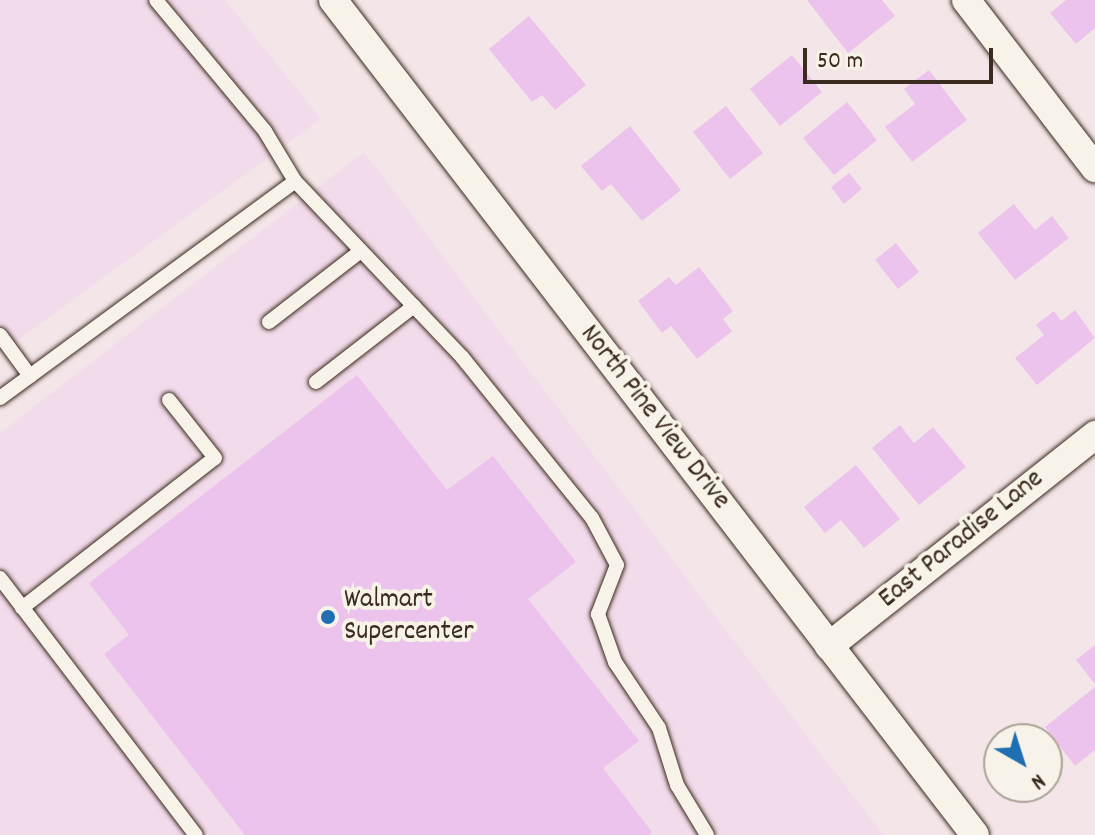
<!DOCTYPE html>
<style>
body{margin:0}
#map{position:relative;width:1095px;height:835px;overflow:hidden;background:#f4e5e9;font-family:Dekko,sans-serif}
div>[style]{position:absolute}
.built>*{inset:0;background:#f2dbea}
.building>*{inset:0;background:#ecc3ec}
.roads{filter:drop-shadow(0 0 2px #3b2a1e) drop-shadow(0 0 2px #3b2a1e)}
.service>*{height:14px;margin:-7px;padding:0 7px;transform-origin:7px;border-radius:7px;background:#f7f3e8}
.minor>*{height:28px;margin:-14px;padding:0 14px;transform-origin:14px;border-radius:14px;background:#f7f3e8}
.dots>*{width:22px;height:22px;translate:-50% -50%;box-sizing:border-box;border:4px solid #f7f3e8;border-radius:50%}
span{translate:-50% -50%;white-space:nowrap;text-align:center;line-height:1.15;-webkit-text-stroke:8px #f7f3e8;paint-order:stroke}
.street-label{font-size:28px;color:#3b2a1e}
.poi-label{font-size:28px;color:#3b2a1e}
.left{translate:0 -50%;text-align:left}
.north{position:absolute;left:983px;top:723px;width:80px;height:80px;box-sizing:border-box;background:#f7f3e8;border:2px solid #aca397;border-radius:50%;rotate:141deg;font-size:22px;font-weight:700;line-height:32px;text-align:center;color:#3b2a1e}
.north::after{content:'';display:block;margin:auto;width:28px;height:36px;background:#1f6fb2;clip-path:polygon(50% 0,100% 100%,50% 72%,0 100%)}
.scale{position:absolute;left:803px;top:48px;width:190px;height:36px;box-sizing:border-box;border:4px solid #3b2a1e;border-top:0;padding-left:10px;font-size:24px;line-height:28px;white-space:nowrap;color:#3b2a1e;-webkit-text-stroke:6px #f7f3e8;paint-order:stroke}
</style>
<div id="map">
<div class="built">
<i style="clip-path:polygon(0 0,225px 0,321px 119px,0 353px)"></i>
<i style="clip-path:polygon(364px 152px,725px 629px,883px 835px,0 835px,0 433px)"></i>
</div>
<div class="building">
<i style="clip-path:polygon(807px 0,882px 0,895px 16px,848px 53px)"></i>
<i style="clip-path:polygon(1066px 0,1095px 0,1095px 28px,1076px 44px,1050px 13px)"></i>
<i style="clip-path:polygon(529px 16px,586px 85px,555px 110px,542px 95px,532px 102px,489px 49px)"></i>
<i style="clip-path:polygon(792px 55px,822px 92px,780px 126px,750px 89px)"></i>
<i style="clip-path:polygon(929px 70px,967px 120px,912px 162px,885px 127px,915px 104px,904px 89px)"></i>
<i style="clip-path:polygon(847px 102px,877px 140px,834px 175px,803px 138px)"></i>
<i style="clip-path:polygon(726px 106px,763px 153px,730px 179px,693px 132px)"></i>
<i style="clip-path:polygon(630px 126px,681px 190px,642px 221px,611px 184px,602px 191px,581px 166px)"></i>
<i style="clip-path:polygon(849px 173px,862px 189px,844px 204px,831px 187px)"></i>
<i style="clip-path:polygon(1014px 204px,1035px 230px,1052px 216px,1069px 238px,1015px 280px,978px 233px)"></i>
<i style="clip-path:polygon(896px 243px,919px 272px,898px 289px,875px 260px)"></i>
<i style="clip-path:polygon(699px 267px,733px 311px,723px 319px,732px 331px,697px 359px,671px 326px,662px 333px,638px 301px,669px 277px,676px 285px)"></i>
<i style="clip-path:polygon(1075px 310px,1095px 338px,1037px 385px,1015px 358px,1044px 335px,1036px 325px,1054px 311px,1061px 321px)"></i>
<i style="clip-path:polygon(357px 375px,447px 490px,493px 456px,576px 562px,528px 599px,639px 741px,603px 768px,652px 832px,649px 835px,245px 835px,104px 654px,129px 635px,89px 583px)"></i>
<i style="clip-path:polygon(900px 425px,914px 443px,933px 427px,966px 467px,919px 505px,872px 448px)"></i>
<i style="clip-path:polygon(856px 465px,900px 519px,864px 548px,841px 520px,825px 533px,804px 507px)"></i>
<i style="clip-path:polygon(1095px 645px,1095px 684px,1076px 660px)"></i>
<i style="clip-path:polygon(1095px 687px,1095px 750px,1075px 766px,1045px 727px)"></i>
</div>
<div class="roads">
<div class="service">
<i style="left:295px;top:181px;width:243px;rotate:46.5deg"></i>
<i style="left:462px;top:357px;width:207px;rotate:51.1deg"></i>
<i style="left:592px;top:518px;width:53px;rotate:62deg"></i>
<i style="left:617px;top:565px;width:53px;rotate:111.2deg"></i>
<i style="left:598px;top:614px;width:51px;rotate:70.5deg"></i>
<i style="left:615px;top:662px;width:79px;rotate:56.3deg"></i>
<i style="left:659px;top:728px;width:60px;rotate:72.5deg"></i>
<i style="left:677px;top:785px;width:58px;rotate:59deg"></i>
<i style="left:269px;top:322px;width:116px;rotate:-37.7deg"></i>
<i style="left:0;top:335px;width:51px;rotate:53.8deg"></i>
<i style="left:316px;top:382px;width:124px;rotate:-37.8deg"></i>
<i style="left:0;top:398px;width:366px;rotate:-36.3deg"></i>
<i style="left:295px;top:181px;width:58px;rotate:-121deg"></i>
<i style="left:265px;top:131px;width:170px;rotate:-129.8deg"></i>
<i style="left:0;top:578px;width:323px;rotate:52.7deg"></i>
<i style="left:22px;top:608px;width:244px;rotate:-37.9deg"></i>
<i style="left:215px;top:458px;width:74px;rotate:-128.4deg"></i>
</div>
<div class="minor">
<i style="left:333px;top:0;width:1053px;rotate:52.44deg"></i>
<i style="left:966px;top:0;width:212px;rotate:52.5deg"></i>
<i style="left:829px;top:646px;width:340px;rotate:-38.4deg"></i>
</div>
</div>
<div class="dots">
<i style="left:328px;top:617px;background:#1f6fb2"></i>
</div>
<div class="street-label">
<span style="left:654px;top:418px;rotate:52deg">North Pine View Drive</span>
<span style="left:962px;top:540px;rotate:-39deg">East Paradise Lane</span>
</div>
<div class="poi-label">
<span class="left" style="left:344px;top:617px">Walmart<br>Supercenter</span>
</div>
<div class="north">N</div>
<div class="scale">50 m</div>
</div>
